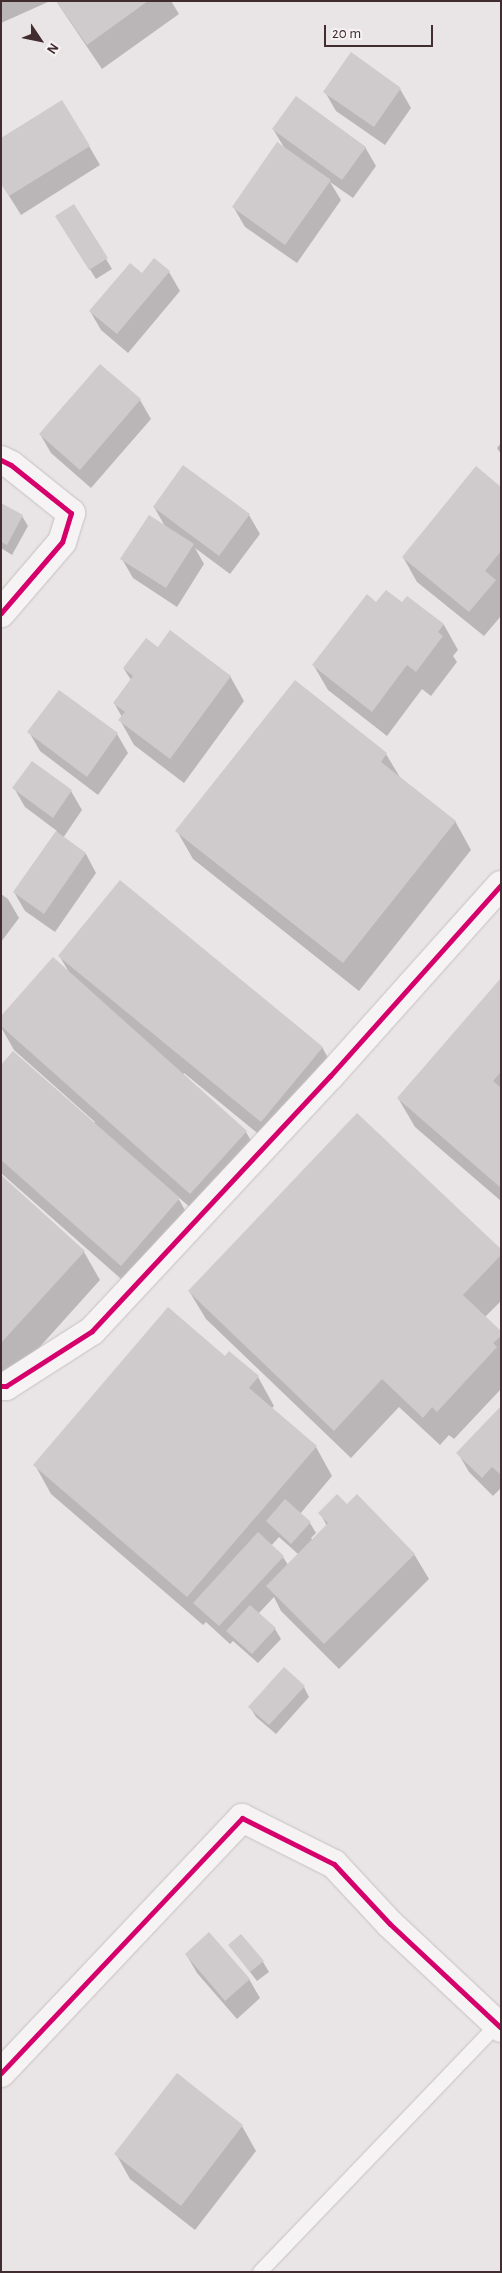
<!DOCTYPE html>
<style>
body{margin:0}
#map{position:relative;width:502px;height:2273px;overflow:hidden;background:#e9e4e5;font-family:"Alegreya Sans",sans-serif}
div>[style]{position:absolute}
.shadow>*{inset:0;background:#0003}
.building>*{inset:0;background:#cfcacc}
.roads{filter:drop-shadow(0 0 1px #c6c1c2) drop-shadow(0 0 1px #c6c1c2)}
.lane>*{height:14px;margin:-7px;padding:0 7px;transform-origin:7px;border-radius:7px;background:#f5f3f3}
.street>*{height:28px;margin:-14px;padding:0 14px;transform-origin:14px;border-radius:14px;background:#f5f3f3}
.cycleway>*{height:5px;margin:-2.5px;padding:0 2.5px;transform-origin:2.5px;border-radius:2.5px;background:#d6006c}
span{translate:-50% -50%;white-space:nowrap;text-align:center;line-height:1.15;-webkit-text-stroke:4px #f7f2f3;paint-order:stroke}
.frame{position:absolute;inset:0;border:2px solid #412c30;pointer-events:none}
.north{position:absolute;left:15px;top:15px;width:50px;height:50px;-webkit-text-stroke:4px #f7f2f3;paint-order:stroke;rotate:124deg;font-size:14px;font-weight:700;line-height:20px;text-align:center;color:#412c30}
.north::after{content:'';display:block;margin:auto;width:18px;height:22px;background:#412c30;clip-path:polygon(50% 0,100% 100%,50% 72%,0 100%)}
.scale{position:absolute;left:324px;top:25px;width:109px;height:22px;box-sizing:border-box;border:2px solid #412c30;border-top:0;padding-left:6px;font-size:15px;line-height:18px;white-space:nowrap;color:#412c30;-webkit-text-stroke:4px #f7f2f3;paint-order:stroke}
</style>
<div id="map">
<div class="shadow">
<i style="clip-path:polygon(1px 1px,48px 1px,48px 2px,1px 23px)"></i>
<i style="clip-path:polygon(56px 1px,171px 1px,179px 14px,102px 69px)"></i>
<i style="clip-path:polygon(400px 89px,411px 108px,385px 145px,336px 111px,325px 92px)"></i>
<i style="clip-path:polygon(273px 129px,365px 147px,376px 166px,353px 198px,330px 182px,341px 200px,297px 263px,245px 227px,234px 208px,285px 149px)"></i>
<i style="clip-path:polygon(89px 146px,100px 165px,21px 215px,1px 183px)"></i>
<i style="clip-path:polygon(63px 227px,106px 259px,112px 269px,96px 279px)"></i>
<i style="clip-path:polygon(154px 259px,169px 272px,180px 291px,128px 353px,101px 330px,90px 311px,142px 274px)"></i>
<i style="clip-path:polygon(100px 365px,140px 400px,151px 419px,91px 488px,51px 453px,40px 434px)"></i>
<i style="clip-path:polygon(501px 443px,501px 454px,497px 448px)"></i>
<i style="clip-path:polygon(501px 489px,501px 616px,484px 636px,417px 582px,403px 557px)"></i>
<i style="clip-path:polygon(1px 504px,22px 516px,28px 526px,12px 555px,1px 548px)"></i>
<i style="clip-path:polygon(154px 507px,249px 515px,260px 534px,230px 574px,195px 548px,204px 564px,177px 607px,133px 578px,122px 559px,166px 528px)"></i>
<i style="clip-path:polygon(407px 598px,444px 625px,458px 650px,453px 656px,457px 662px,431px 696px,422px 689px,387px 736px,328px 690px,314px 666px,402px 604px)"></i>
<i style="clip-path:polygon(158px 648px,230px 676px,244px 701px,184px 783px,134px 745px,120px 720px,122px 717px,114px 703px,131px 680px,124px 669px)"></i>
<i style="clip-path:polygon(29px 732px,117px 734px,128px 753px,98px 795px,40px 751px)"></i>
<i style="clip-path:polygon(386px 754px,401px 779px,455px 821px,471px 850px,359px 991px,193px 859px,177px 831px)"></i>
<i style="clip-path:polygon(32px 762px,71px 791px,82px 810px,63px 838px,86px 854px,96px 873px,55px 932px,25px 911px,14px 892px,57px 831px,25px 807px,14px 788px)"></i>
<i style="clip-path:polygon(1px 894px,8px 899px,19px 918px,1px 942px)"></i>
<i style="clip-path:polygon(60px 957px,322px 1047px,338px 1076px,278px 1150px,184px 1073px,183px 1075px,246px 1132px,262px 1160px,207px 1222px,177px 1196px,195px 1228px,137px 1293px,1px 1173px,1px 1067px,93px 1124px,95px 1122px,14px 1050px,1px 1027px,1px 1018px,69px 972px)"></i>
<i style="clip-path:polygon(501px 979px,501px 1201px,415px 1127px,398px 1098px)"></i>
<i style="clip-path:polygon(1px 1176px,84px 1252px,100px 1280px,10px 1380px,1px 1372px)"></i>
<i style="clip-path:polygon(501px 1251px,501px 1301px,485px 1317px,501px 1333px,501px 1389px,454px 1439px,449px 1435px,440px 1445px,399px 1407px,351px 1458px,206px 1319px,189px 1291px)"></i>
<i style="clip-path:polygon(evenodd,225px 1358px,258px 1377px,274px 1406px,271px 1409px,316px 1447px,332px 1476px,300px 1514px,310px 1523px,316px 1533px,311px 1538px,313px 1540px,327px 1526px,320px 1513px,347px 1505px,414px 1554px,429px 1579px,339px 1669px,281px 1611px,274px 1597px,258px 1614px,275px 1629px,281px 1639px,258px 1663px,233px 1641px,230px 1644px,206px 1622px,203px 1625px,51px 1494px,35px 1465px,225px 1358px,279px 1537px,298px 1554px,288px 1565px,283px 1557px,271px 1546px,279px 1537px)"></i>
<i style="clip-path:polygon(501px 1408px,501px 1488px,493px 1496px,469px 1472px,458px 1453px)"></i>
<i style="clip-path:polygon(304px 1687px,309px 1697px,276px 1734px,256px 1717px,250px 1707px)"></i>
<i style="clip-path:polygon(230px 1946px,263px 1962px,269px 1972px,257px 1981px)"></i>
<i style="clip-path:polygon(186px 1954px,249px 1979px,260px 1998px,237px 2019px,197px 1973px)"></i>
<i style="clip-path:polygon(242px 2126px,256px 2151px,195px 2230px,130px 2179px,116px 2154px)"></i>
</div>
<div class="building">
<i style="clip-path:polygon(56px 1px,148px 1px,87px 45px)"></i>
<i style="clip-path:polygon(351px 52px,401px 88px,374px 127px,323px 92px)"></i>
<i style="clip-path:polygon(296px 96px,366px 147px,342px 180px,272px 129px)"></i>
<i style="clip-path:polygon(62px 100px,90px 146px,9px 196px,1px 184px,1px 138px)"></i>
<i style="clip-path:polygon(277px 142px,331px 180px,285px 245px,232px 207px)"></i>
<i style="clip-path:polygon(74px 204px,108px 258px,89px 270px,55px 216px)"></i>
<i style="clip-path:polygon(154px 258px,170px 271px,117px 334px,89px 311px,130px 263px,142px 273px)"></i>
<i style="clip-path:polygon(100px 364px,141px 399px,80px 470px,39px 434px)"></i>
<i style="clip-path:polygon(183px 465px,250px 514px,219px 556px,153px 507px)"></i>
<i style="clip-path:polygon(476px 466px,501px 487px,501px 551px,485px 571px,496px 580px,469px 612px,402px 557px)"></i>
<i style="clip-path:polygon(1px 503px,23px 515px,7px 545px,1px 542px)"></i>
<i style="clip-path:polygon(149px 515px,194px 544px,166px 588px,120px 559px)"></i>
<i style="clip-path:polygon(386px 590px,402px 602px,407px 596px,444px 624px,438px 632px,443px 636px,416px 672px,407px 665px,372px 712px,312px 665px,367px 594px,376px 602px)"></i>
<i style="clip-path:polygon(170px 630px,231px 676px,170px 759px,118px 720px,125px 712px,113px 703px,133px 676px,123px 668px,146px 638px,158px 647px)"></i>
<i style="clip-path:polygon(295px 680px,387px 753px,381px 762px,456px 821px,343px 963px,175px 831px)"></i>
<i style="clip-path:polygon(59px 690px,118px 733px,87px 777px,27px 732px)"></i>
<i style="clip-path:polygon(32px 761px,72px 790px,53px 818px,12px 788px)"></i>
<i style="clip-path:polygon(56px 831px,86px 853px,44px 914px,13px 892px)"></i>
<i style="clip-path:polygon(120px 880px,323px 1047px,261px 1122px,58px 956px)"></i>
<i style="clip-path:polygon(53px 957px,247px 1131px,190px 1194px,1px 1026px,1px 1016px)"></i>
<i style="clip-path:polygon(501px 978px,501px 1072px,493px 1081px,501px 1088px,501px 1188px,397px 1098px)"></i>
<i style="clip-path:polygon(13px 1051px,180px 1198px,121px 1266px,1px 1160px,1px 1065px)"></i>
<i style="clip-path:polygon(357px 1113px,501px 1249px,501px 1255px,463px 1295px,501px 1331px,501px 1336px,493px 1343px,497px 1347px,437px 1412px,432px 1407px,423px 1418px,382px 1379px,334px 1431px,188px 1291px)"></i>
<i style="clip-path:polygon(1px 1175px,85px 1251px,1px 1343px)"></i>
<i style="clip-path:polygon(168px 1307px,225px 1356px,229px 1351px,259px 1376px,249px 1388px,317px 1446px,187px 1597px,33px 1465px)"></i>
<i style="clip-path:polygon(501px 1406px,501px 1475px,492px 1467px,482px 1478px,456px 1453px)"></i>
<i style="clip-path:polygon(337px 1494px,347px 1504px,357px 1494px,415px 1554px,324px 1644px,266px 1586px,328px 1523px,318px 1513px)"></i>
<i style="clip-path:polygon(285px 1499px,311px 1522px,291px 1544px,266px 1521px)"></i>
<i style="clip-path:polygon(258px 1532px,284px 1556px,219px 1626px,193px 1603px)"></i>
<i style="clip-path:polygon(250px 1605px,276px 1628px,252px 1654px,226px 1631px)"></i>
<i style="clip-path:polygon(284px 1667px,305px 1686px,269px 1725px,248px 1707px)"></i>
<i style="clip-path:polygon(209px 1932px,250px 1979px,225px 2001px,185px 1954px)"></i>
<i style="clip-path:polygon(241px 1934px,264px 1961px,250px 1972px,228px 1945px)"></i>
<i style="clip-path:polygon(177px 2073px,243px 2125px,181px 2206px,114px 2154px)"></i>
</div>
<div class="roads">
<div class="lane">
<i style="left:260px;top:2272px;width:342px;rotate:-46.2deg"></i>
</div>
<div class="street">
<i style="left:1px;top:460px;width:11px;rotate:27deg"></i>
<i style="left:11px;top:465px;width:77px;rotate:38.7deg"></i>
<i style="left:71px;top:513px;width:30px;rotate:107deg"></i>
<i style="left:62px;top:542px;width:94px;rotate:130.7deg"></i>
<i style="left:1px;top:1386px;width:5px"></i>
<i style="left:6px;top:1386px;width:102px;rotate:-32.6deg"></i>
<i style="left:92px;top:1331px;width:349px;rotate:-47deg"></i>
<i style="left:330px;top:1076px;width:256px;rotate:-48.2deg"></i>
<i style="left:1px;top:2073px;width:351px;rotate:-46.6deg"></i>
<i style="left:242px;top:1818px;width:103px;rotate:26.6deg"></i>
<i style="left:334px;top:1864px;width:82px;rotate:47deg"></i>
<i style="left:390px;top:1924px;width:152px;rotate:43.1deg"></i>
</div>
</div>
<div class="cycleway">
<i style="left:1px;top:460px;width:11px;rotate:27deg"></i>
<i style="left:11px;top:465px;width:77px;rotate:38.7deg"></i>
<i style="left:71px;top:513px;width:30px;rotate:107deg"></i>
<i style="left:62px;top:542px;width:94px;rotate:130.7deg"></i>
<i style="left:1px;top:1386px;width:5px"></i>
<i style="left:6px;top:1386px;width:102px;rotate:-32.6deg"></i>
<i style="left:92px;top:1331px;width:349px;rotate:-47deg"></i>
<i style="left:330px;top:1076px;width:256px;rotate:-48.2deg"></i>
<i style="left:1px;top:2073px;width:351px;rotate:-46.6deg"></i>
<i style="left:242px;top:1818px;width:103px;rotate:26.6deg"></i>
<i style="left:334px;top:1864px;width:82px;rotate:47deg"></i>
<i style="left:390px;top:1924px;width:152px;rotate:43.1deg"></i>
</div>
<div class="frame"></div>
<div class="north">N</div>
<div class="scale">20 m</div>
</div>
